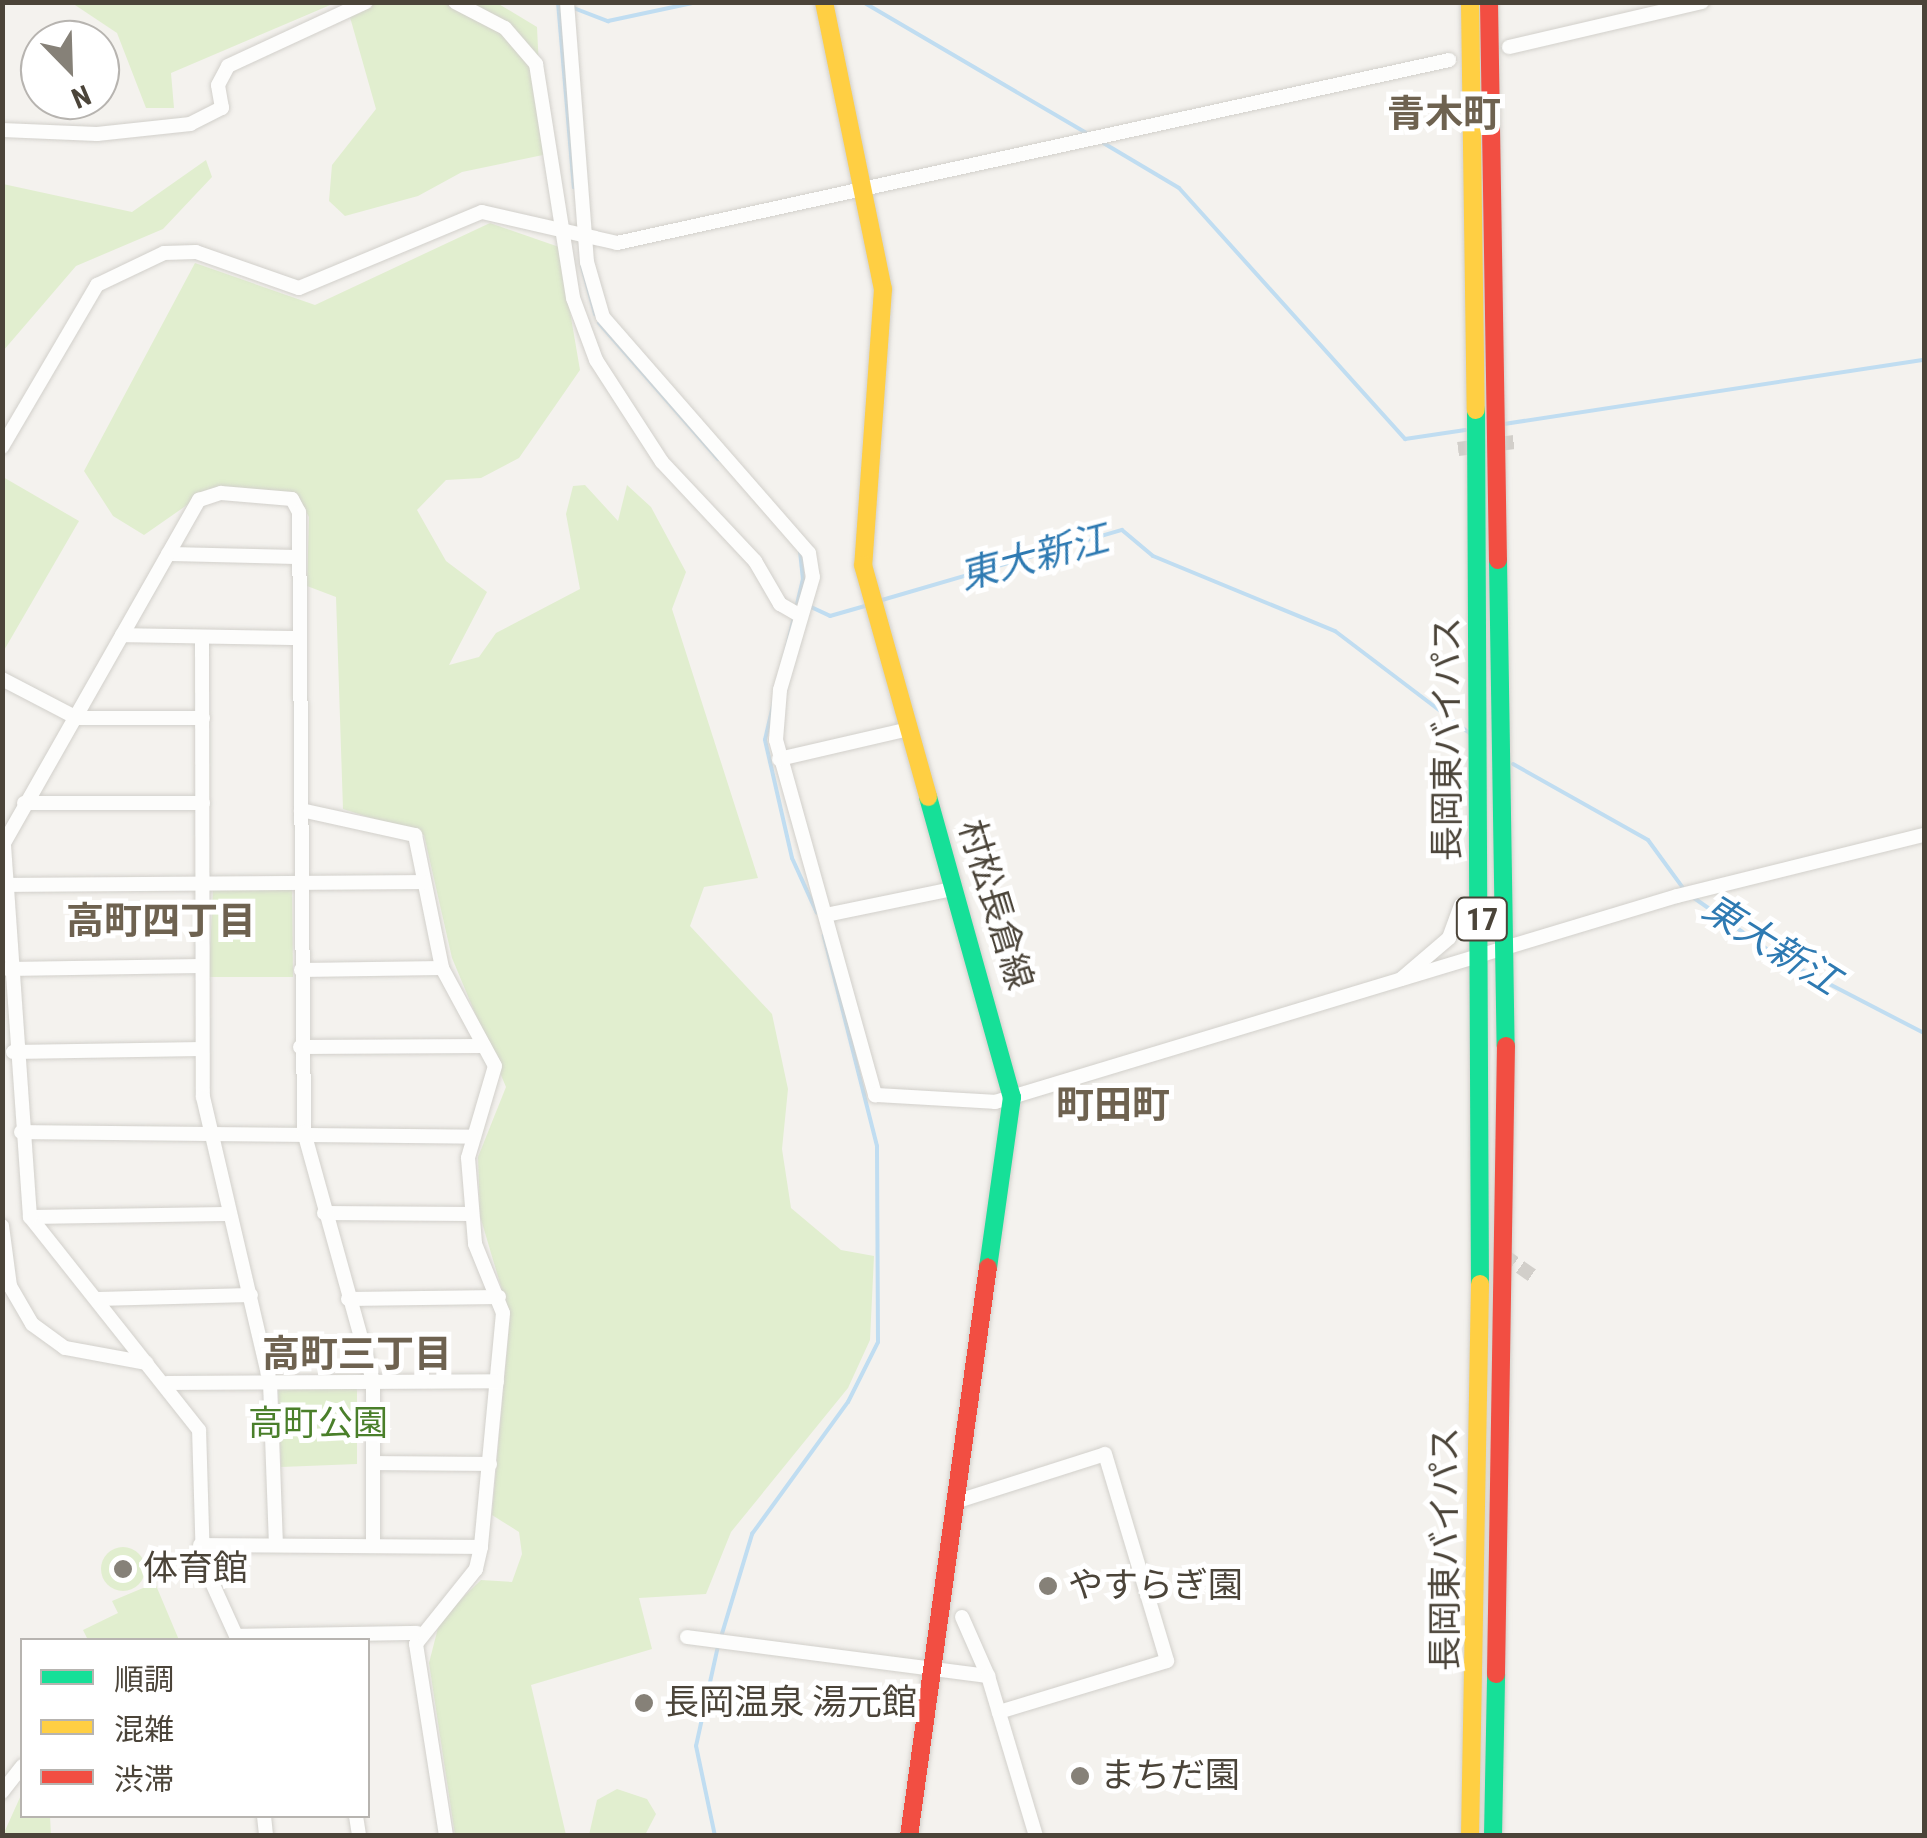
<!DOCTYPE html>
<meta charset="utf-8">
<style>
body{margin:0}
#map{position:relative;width:1927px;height:1838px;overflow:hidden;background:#f4f2ee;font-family:"Roboto Condensed","Noto Sans JP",sans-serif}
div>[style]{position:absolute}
.green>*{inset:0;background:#e1eecf}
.round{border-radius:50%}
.stream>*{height:4px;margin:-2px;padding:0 2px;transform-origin:2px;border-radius:2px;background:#c0ddf1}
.street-tunnel>*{height:14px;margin-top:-7px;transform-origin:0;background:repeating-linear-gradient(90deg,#d2cfca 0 14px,transparent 0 21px)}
.roads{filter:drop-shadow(0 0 2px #d2d0cb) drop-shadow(0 0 2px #d2d0cb)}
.street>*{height:14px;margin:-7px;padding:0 7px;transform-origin:7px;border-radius:7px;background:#fdfdfc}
.fast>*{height:18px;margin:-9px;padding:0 9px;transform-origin:9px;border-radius:9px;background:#16e098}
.slow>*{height:18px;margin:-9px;padding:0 9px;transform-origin:9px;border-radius:9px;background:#ffcf43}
.jam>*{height:18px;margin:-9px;padding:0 9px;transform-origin:9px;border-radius:9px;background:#f24e42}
.dots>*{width:28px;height:28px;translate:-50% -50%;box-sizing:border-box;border:5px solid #fff;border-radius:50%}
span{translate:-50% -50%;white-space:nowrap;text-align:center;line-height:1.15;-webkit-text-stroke:10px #fff;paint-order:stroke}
.shield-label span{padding:2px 8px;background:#fff;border:2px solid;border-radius:8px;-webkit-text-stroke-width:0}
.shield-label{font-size:32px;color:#4b4439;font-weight:700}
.street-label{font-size:35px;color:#4b4439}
.park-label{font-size:35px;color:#4a7f2a}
.poi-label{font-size:35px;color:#4b4439}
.left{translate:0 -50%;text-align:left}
.neighbourhood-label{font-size:38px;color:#6e6250;font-weight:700}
.water-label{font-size:38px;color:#2e7ab2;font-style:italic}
.frame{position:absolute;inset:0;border:5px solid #4b4439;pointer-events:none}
.legend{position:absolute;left:20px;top:1638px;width:350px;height:180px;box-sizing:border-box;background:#fff;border:2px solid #b7b4b0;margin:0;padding:12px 18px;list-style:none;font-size:30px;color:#4b4439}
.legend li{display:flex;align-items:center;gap:20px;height:50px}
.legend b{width:50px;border:2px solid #b7b4b0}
.north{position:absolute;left:20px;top:20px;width:100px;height:100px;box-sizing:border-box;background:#fff;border:2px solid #b7b4b0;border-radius:50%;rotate:157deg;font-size:28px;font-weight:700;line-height:40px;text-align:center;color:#4b4439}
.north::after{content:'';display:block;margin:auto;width:35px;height:45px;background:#868178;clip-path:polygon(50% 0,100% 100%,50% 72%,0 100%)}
</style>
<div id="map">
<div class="green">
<i style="clip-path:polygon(72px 3px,335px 3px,171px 73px,174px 108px,146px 108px,117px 33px)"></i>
<i style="clip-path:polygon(346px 3px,497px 3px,537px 27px,543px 155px,462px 172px,418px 196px,345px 216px,329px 201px,332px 165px,376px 109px)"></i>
<i style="clip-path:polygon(206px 160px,212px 177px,163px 229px,76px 266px,3px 351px,3px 184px,132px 212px)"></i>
<i style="clip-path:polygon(490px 223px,559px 247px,580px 370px,519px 458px,481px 478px,446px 480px,417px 510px,446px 561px,487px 592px,449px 665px,479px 657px,496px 633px,580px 589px,566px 514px,573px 486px,585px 485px,618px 521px,627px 485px,651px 507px,686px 572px,672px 609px,758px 878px,704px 887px,690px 926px,772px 1014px,788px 1089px,782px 1149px,791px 1208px,841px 1250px,874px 1256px,870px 1340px,848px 1388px,731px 1532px,706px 1594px,639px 1598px,652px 1649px,531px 1685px,566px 1835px,455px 1835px,429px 1663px,440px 1620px,481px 1580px,512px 1582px,522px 1554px,519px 1532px,492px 1515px,510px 1317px,480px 1216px,478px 1157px,506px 1087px,452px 958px,424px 835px,343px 809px,336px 597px,307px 586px,309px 517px,299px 498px,210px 489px,144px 535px,113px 516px,84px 471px,195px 263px,315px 305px)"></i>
<i style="clip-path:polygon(3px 477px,79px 521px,3px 652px)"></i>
<i style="clip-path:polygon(213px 889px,292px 890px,293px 977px,209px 977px)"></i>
<i style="clip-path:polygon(278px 1385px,357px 1385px,357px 1464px,281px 1467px)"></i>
<i class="round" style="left:101px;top:1547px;width:44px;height:44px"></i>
<i style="clip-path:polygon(155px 1583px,179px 1640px,88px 1640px,83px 1630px,118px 1613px,112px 1601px)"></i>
<i style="clip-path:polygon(617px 1789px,647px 1799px,656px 1814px,645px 1835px,589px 1835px,597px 1800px)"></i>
<i style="clip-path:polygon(22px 1793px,22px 1816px,50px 1816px,51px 1835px,3px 1835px)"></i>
</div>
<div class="stream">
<i style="left:558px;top:2px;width:186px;rotate:85.1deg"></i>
<i style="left:863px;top:2px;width:261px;rotate:30.4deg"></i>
<i style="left:571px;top:7px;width:40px;rotate:21deg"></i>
<i style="left:608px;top:21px;width:91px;rotate:-12.1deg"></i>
<i style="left:1100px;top:141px;width:92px;rotate:30.7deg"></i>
<i style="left:1179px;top:188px;width:338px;rotate:48deg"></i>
<i style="left:1405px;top:439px;width:61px;rotate:-8.5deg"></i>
<i style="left:582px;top:266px;width:50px;rotate:74.8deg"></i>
<i style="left:599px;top:323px;width:181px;rotate:48.8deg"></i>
<i style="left:1504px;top:424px;width:425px;rotate:-8.7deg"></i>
<i style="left:800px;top:551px;width:28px;rotate:84deg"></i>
<i style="left:803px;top:579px;width:165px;rotate:103.3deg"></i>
<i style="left:765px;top:740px;width:121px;rotate:77.1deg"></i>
<i style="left:792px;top:858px;width:60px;rotate:65.6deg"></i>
<i style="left:882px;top:600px;width:250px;rotate:-16.3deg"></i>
<i style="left:1122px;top:530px;width:40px;rotate:40deg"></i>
<i style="left:1153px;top:556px;width:197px;rotate:22.4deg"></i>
<i style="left:1335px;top:631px;width:172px;rotate:37.2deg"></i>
<i style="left:811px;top:607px;width:21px;rotate:25deg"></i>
<i style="left:830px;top:616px;width:40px;rotate:-16deg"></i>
<i style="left:1513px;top:764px;width:155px;rotate:29.4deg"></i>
<i style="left:1648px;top:840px;width:59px;rotate:53.9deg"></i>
<i style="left:1694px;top:898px;width:106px;rotate:35deg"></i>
<i style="left:1781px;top:959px;width:161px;rotate:27.4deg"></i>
<i style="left:721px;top:1637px;width:108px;rotate:-73.2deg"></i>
<i style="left:752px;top:1534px;width:163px;rotate:-54deg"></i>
<i style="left:848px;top:1402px;width:67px;rotate:-63.4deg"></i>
<i style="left:878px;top:1342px;width:196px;rotate:-90.3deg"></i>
<i style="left:877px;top:1146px;width:217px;rotate:-104.2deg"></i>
<i style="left:715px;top:1836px;width:92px;rotate:-101.9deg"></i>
<i style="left:696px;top:1746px;width:102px;rotate:-77.6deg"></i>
</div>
<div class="street-tunnel">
<i style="left:1458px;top:449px;width:57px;rotate:-7deg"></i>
<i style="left:1503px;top:1255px;width:38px;rotate:35deg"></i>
</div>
<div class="roads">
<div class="street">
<i style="left:455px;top:2px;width:56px;rotate:27.5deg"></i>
<i style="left:505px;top:28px;width:48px;rotate:49.3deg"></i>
<i style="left:536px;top:64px;width:237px;rotate:81deg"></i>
<i style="left:573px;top:298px;width:66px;rotate:69.6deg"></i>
<i style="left:596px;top:360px;width:121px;rotate:57.1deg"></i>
<i style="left:662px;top:462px;width:136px;rotate:46.8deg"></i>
<i style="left:755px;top:561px;width:50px;rotate:59.8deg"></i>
<i style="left:780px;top:604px;width:24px;rotate:30deg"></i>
<i style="left:567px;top:2px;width:261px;rotate:85.6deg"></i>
<i style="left:587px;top:262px;width:57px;rotate:73.8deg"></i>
<i style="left:603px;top:317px;width:313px;rotate:48.9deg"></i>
<i style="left:809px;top:553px;width:24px;rotate:81deg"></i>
<i style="left:813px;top:577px;width:118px;rotate:106.3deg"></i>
<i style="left:780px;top:690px;width:50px;rotate:94.6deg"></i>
<i style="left:776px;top:740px;width:369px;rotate:74.4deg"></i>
<i style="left:875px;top:1095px;width:120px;rotate:3.3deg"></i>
<i style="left:995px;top:1102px;width:712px;rotate:-16.81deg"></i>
<i style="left:1677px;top:896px;width:254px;rotate:-13.9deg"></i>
<i style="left:1509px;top:47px;width:198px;rotate:-13.1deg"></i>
<i style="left:2px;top:130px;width:95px;rotate:2.4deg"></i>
<i style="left:97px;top:134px;width:94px;rotate:-6.1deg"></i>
<i style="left:190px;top:124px;width:36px;rotate:-27deg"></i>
<i style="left:222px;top:108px;width:23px;rotate:-100deg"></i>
<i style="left:218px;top:85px;width:21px;rotate:-62deg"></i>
<i style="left:228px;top:66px;width:152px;rotate:-24.9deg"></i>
<i style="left:2px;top:447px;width:188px;rotate:-59.6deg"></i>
<i style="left:97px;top:285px;width:74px;rotate:-25.5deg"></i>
<i style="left:164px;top:253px;width:32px;rotate:-2deg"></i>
<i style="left:196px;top:252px;width:109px;rotate:19.3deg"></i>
<i style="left:299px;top:288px;width:198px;rotate:-22.6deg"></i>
<i style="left:482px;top:212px;width:139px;rotate:12.9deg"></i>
<i style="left:617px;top:243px;width:852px;rotate:-12.4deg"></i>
<i style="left:168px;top:554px;width:131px;rotate:1.3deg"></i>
<i style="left:122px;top:635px;width:177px;rotate:1deg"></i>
<i style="left:202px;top:637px;width:460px;rotate:89.9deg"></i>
<i style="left:203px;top:1097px;width:293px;rotate:76.8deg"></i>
<i style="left:270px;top:1382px;width:163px;rotate:87.9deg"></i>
<i style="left:2px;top:679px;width:85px;rotate:27.5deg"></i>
<i style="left:77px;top:718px;width:126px"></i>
<i style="left:779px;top:759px;width:133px;rotate:-13deg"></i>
<i style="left:24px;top:803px;width:179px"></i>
<i style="left:301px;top:810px;width:117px;rotate:12.4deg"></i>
<i style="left:415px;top:835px;width:136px;rotate:78.5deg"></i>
<i style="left:442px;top:968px;width:111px;rotate:61.6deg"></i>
<i style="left:495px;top:1066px;width:96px;rotate:106.4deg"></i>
<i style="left:468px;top:1158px;width:86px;rotate:85.3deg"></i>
<i style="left:475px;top:1244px;width:74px;rotate:67.9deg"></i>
<i style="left:503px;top:1313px;width:235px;rotate:95.4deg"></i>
<i style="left:481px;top:1547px;width:23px;rotate:103deg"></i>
<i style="left:476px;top:1569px;width:96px;rotate:128.7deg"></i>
<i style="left:416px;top:1644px;width:194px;rotate:81.1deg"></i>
<i style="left:4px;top:885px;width:420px;rotate:-0.4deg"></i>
<i style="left:826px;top:915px;width:130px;rotate:-11.6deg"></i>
<i style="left:8px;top:969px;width:193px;rotate:-0.9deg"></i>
<i style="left:301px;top:970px;width:141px;rotate:-0.8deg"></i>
<i style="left:1401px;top:979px;width:63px;rotate:-40.5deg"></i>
<i style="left:1449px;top:938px;width:35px;rotate:-70deg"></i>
<i style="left:300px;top:1047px;width:184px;rotate:-0.3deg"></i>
<i style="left:13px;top:1052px;width:189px;rotate:-0.9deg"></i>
<i style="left:21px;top:1132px;width:452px;rotate:0.6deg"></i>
<i style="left:324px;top:1213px;width:147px;rotate:0.4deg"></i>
<i style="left:30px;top:1217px;width:195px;rotate:-0.9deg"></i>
<i style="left:2px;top:1226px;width:61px;rotate:82.4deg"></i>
<i style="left:10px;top:1286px;width:44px;rotate:59.9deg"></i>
<i style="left:32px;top:1324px;width:41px;rotate:36deg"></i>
<i style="left:65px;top:1348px;width:83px;rotate:10.4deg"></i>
<i style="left:97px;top:1299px;width:154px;rotate:-1.5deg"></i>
<i style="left:348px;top:1299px;width:151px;rotate:-0.8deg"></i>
<i style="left:167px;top:1383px;width:330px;rotate:-0.3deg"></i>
<i style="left:373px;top:1463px;width:117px;rotate:0.5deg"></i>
<i style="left:958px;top:1501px;width:154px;rotate:-17.7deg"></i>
<i style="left:1105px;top:1454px;width:216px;rotate:73.3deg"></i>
<i style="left:1167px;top:1661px;width:176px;rotate:163.1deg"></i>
<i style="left:200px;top:1545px;width:281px;rotate:0.4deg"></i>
<i style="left:962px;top:1617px;width:64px;rotate:66.2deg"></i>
<i style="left:237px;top:1636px;width:180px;rotate:-1deg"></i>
<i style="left:687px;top:1637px;width:304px;rotate:7.4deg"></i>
<i style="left:988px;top:1676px;width:167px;rotate:73.3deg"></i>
<i style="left:238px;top:1640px;width:85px;rotate:-114.4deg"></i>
<i style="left:203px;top:1563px;width:133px;rotate:-91.7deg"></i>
<i style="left:199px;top:1430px;width:272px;rotate:-128.4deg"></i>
<i style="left:30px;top:1217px;width:375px;rotate:-94deg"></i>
<i style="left:4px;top:843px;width:395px;rotate:-60.4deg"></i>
<i style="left:199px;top:500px;width:23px;rotate:-18deg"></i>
<i style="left:221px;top:493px;width:71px;rotate:4.8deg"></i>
<i style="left:292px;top:499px;width:15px;rotate:62deg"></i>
<i style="left:299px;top:512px;width:620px;rotate:89.54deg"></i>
<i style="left:304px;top:1132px;width:258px;rotate:74.5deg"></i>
<i style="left:373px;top:1381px;width:164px;rotate:90deg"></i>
<i style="left:2px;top:1792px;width:33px;rotate:-52deg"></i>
<i style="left:264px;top:1816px;width:20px;rotate:84deg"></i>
<i style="left:356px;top:1816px;width:20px;rotate:81deg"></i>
</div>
<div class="fast">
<i style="left:1476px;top:410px;width:874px;rotate:89.74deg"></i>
<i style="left:1498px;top:560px;width:486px;rotate:89.1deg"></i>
<i style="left:928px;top:797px;width:312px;rotate:74.4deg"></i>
<i style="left:1012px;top:1097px;width:172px;rotate:98deg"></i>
<i style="left:1493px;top:1836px;width:162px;rotate:-88.9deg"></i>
</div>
<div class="slow">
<i style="left:824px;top:2px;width:293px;rotate:78.4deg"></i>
<i style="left:883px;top:289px;width:277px;rotate:94.1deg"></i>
<i style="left:863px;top:565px;width:241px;rotate:74.3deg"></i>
<i style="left:1470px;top:2px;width:408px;rotate:89.2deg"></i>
<i style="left:1470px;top:1836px;width:552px;rotate:-88.96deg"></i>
</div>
<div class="jam">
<i style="left:1489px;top:2px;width:558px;rotate:89.08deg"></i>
<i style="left:1496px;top:1674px;width:628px;rotate:-89.09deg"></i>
<i style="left:909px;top:1836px;width:574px;rotate:-82.1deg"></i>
</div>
</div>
<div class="dots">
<i style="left:123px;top:1569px;background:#868178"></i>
<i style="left:1048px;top:1586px;background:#868178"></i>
<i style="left:644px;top:1703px;background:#868178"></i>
<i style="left:1080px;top:1776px;background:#868178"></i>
</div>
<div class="shield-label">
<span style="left:1482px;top:919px">17</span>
</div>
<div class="street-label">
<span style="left:1448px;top:739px;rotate:-90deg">長岡東バイパス</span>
<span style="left:995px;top:905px;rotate:73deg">村松長倉線</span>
<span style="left:1446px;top:1549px;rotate:-90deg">長岡東バイパス</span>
</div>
<div class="park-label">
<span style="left:318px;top:1424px">高町公園</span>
</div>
<div class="poi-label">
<span class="left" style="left:143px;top:1569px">体育館</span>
<span class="left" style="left:1068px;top:1586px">やすらぎ園</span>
<span class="left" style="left:664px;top:1703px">長岡温泉 湯元館</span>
<span class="left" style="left:1100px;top:1776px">まちだ園</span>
</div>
<div class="neighbourhood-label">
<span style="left:1444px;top:115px">青木町</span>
<span style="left:161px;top:922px">高町四丁目</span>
<span style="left:1113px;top:1106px">町田町</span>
<span style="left:357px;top:1355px">高町三丁目</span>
</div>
<div class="water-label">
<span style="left:1034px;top:558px;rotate:-15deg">東大新江</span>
<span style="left:1771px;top:945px;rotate:32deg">東大新江</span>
</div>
<div class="frame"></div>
<ul class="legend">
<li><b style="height:12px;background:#16e098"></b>順調</li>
<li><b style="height:12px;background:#ffcf43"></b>混雑</li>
<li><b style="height:12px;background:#f24e42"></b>渋滞</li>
</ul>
<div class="north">N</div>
</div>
